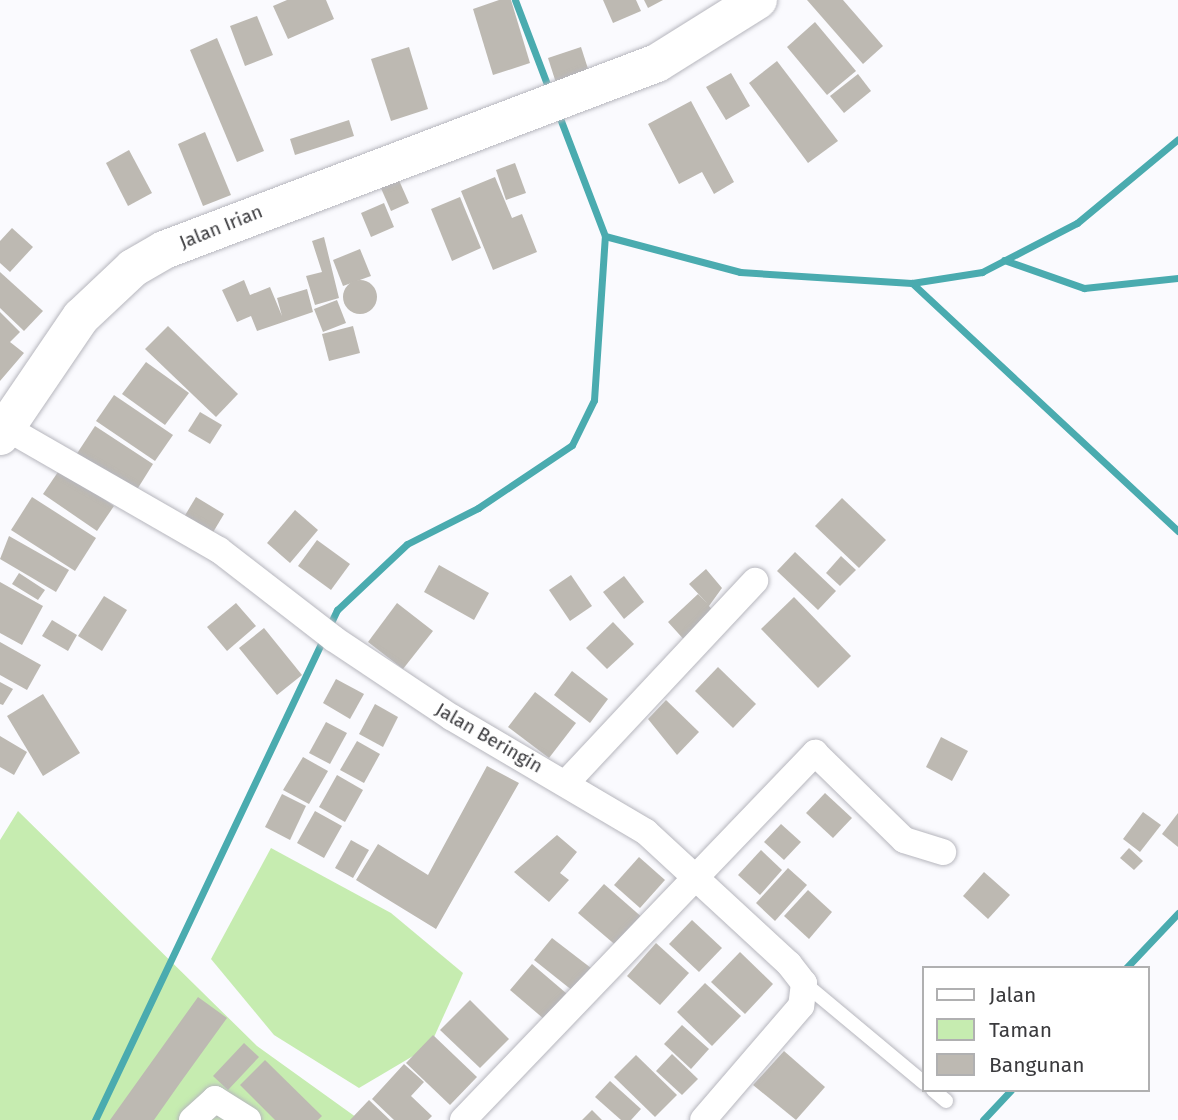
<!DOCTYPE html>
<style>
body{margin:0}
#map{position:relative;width:1178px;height:1120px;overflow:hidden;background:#fafafe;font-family:"Fira Sans",sans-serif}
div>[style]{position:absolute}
.green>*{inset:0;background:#c6ecb0}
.stream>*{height:7px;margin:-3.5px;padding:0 3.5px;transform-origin:3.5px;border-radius:3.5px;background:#4aabaf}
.building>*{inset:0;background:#bdb9b2}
.round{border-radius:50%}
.roads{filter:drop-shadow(0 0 2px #b6b6bd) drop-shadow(0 0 2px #b6b6bd)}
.service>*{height:14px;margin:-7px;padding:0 7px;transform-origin:7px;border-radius:7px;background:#fff}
.minor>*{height:26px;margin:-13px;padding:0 13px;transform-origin:13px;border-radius:13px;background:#fff}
.primary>*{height:38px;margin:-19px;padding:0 19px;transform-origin:19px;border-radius:19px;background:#fff}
span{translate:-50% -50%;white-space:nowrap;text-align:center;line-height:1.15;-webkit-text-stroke:5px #fff;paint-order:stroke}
.street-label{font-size:19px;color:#3a3a3d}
.legend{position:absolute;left:922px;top:966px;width:228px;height:126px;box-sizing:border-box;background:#fff;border:2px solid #b0b0b1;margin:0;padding:9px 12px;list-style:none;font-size:21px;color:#3a3a3d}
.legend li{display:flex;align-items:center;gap:14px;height:35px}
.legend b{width:35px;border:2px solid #b0b0b1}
</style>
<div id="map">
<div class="green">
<i style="clip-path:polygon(18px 811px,257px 1046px,360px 1120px,0 1120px,0 840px)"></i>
<i style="clip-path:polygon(271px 848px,391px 913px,463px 973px,430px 1046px,359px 1088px,274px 1035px,211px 959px)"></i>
</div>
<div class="stream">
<i style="left:515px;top:0;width:98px;rotate:69.2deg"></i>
<i style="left:605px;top:236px;width:140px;rotate:14.9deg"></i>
<i style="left:740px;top:272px;width:172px;rotate:3.7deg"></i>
<i style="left:912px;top:283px;width:364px;rotate:43deg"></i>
<i style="left:1004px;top:260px;width:85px;rotate:19.3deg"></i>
<i style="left:1084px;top:288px;width:95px;rotate:-6.1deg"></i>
<i style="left:912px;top:283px;width:71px;rotate:-8.9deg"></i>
<i style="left:982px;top:272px;width:107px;rotate:-27.3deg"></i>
<i style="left:1077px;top:223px;width:131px;rotate:-39.7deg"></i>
<i style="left:1126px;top:968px;width:76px;rotate:-46.6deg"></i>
<i style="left:95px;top:1120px;width:565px;rotate:-64.62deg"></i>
<i style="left:337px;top:610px;width:96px;rotate:-43.3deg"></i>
<i style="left:407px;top:544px;width:80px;rotate:-26.9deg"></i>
<i style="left:478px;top:508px;width:113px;rotate:-33.8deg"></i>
<i style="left:572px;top:445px;width:50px;rotate:-63.9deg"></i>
<i style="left:594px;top:400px;width:164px;rotate:-86.2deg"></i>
<i style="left:605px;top:236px;width:132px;rotate:-110.9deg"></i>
<i style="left:983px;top:1120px;width:41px;rotate:-47deg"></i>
</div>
<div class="building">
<i style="clip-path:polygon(287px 0,326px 0,334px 19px,288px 39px,273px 6px)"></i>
<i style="clip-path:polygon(499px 0,511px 0,530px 63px,493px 75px,473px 9px)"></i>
<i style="clip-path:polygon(603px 0,636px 0,641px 11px,613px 23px)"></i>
<i style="clip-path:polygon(644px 0,663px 0,648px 8px)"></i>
<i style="clip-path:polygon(807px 0,843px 0,883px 46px,863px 64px)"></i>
<i style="clip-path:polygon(257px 16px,273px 55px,245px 66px,230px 26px)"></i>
<i style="clip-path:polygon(815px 22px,856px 71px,827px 95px,787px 47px)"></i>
<i style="clip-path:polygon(217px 38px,264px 151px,237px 162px,190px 50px)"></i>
<i style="clip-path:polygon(409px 47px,428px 109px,391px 121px,371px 59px)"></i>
<i style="clip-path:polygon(581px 47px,590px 75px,557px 86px,548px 58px)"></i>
<i style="clip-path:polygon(777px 61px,838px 141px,808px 163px,749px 83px)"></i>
<i style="clip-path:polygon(731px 73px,750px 106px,726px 120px,706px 87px)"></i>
<i style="clip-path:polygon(858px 74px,871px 91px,844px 113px,830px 96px)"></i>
<i style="clip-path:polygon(691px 101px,734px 182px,714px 194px,702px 172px,679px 184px,648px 124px)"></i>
<i style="clip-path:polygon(349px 120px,354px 136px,295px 155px,290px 139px)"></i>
<i style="clip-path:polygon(205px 132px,231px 195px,203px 206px,178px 144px)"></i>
<i style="clip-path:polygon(129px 150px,152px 193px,128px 206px,106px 163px)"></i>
<i style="clip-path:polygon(515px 163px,526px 193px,506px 200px,496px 170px)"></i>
<i style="clip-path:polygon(495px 177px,512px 218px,522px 214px,537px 252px,493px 270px,461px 191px)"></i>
<i style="clip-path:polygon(398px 178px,409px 203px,391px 211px,380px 186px)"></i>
<i style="clip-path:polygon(460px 197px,481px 248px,452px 261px,431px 209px)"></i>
<i style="clip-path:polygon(384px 203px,394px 227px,371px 237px,361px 213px)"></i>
<i style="clip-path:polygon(12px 228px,33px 247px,10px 272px,0 263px,0 241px)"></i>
<i style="clip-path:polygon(324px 237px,339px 298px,315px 305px,306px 276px,322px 272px,312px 241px)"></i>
<i style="clip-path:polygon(360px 249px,371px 276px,343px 286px,333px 260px)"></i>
<i style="clip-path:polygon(0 272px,43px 311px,24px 331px,0 308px)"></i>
<i style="clip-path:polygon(244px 280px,250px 295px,270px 287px,282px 316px,277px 298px,307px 289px,313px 312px,257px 331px,251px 316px,237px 322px,222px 290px)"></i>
<i class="round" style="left:343px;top:280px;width:34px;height:34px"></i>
<i style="clip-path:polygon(337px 300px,346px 323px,323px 332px,314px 309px)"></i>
<i style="clip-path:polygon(0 312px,20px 332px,10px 342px,24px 353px,0 381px)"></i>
<i style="clip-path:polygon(168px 326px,238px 394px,216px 417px,145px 349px)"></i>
<i style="clip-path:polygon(353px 326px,360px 353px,329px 361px,322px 334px)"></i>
<i style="clip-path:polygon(146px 362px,189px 393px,165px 425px,122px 394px)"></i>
<i style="clip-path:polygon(114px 395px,173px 435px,155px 461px,96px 421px)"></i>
<i style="clip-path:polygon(200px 412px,222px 425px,210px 444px,188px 431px)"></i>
<i style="clip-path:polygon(95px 426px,153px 464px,133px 496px,74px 458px)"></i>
<i style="clip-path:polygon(60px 469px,114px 506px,97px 531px,43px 494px)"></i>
<i style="clip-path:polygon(32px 497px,96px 538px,75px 571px,11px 530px)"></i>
<i style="clip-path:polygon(196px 497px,224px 514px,212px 534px,184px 517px)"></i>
<i style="clip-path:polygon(842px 498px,886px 540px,859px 568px,815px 526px)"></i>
<i style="clip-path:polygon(295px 510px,318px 530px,290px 563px,267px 543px)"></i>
<i style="clip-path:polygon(9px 536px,69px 570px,56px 592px,0 559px)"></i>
<i style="clip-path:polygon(317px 540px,350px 564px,331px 590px,298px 566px)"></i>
<i style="clip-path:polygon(795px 552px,836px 591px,818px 610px,777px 571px)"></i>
<i style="clip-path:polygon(841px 556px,856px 570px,840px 586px,826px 573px)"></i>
<i style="clip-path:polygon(439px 565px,489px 593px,474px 620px,424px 592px)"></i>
<i style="clip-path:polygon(706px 569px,722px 588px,709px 606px,717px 616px,687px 643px,668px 622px,698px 594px,707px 603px,689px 584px)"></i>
<i style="clip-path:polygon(19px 573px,45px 590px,38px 600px,12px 584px)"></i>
<i style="clip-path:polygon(571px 575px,592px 606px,570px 621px,549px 590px)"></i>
<i style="clip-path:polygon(624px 576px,644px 602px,624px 619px,603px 592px)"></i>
<i style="clip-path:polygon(0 582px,43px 606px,22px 645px,0 633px)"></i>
<i style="clip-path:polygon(104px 596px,127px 610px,102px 651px,78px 636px)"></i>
<i style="clip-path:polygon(794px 597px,851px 656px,818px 688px,761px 629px)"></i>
<i style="clip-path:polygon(236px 603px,256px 626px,227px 651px,207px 627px)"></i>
<i style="clip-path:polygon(397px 603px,433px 631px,403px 669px,368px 642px)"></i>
<i style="clip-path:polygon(52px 620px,77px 635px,68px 651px,42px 636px)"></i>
<i style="clip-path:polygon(613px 622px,634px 644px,607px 669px,586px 648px)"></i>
<i style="clip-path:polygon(264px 628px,302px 675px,277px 695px,239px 648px)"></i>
<i style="clip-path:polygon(0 642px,41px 665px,27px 690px,0 675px)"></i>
<i style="clip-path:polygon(718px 667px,756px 704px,733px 728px,695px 691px)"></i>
<i style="clip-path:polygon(572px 671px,608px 699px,590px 723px,554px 695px)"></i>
<i style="clip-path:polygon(336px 679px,364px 694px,350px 719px,323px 703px)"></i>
<i style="clip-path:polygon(0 682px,13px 689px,3px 705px,0 704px)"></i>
<i style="clip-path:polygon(535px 692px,576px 723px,549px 758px,508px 727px)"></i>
<i style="clip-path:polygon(43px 694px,80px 753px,43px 776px,7px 716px)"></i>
<i style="clip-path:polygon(666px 700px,699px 732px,677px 755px,648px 719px)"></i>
<i style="clip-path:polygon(375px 704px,398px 717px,383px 747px,359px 734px)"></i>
<i style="clip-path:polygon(326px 722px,347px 733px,330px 764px,309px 753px)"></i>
<i style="clip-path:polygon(0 736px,27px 752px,14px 775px,0 767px)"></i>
<i style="clip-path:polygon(941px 737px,968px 751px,952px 781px,926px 767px)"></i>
<i style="clip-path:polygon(357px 741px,380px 754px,364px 783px,340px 770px)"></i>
<i style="clip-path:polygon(303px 757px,328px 771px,309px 804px,283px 790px)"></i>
<i style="clip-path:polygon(487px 766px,519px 783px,436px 929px,356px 880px,378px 844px,428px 875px)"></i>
<i style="clip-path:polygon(337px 775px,363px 790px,345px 822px,319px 807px)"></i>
<i style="clip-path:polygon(825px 793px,852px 818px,833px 838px,806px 813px)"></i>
<i style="clip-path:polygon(282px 794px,306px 806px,290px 840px,265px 827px)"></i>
<i style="clip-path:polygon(315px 811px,342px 826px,324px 858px,297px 843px)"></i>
<i style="clip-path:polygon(1143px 812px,1161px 825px,1140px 852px,1123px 839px)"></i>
<i style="clip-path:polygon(1178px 813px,1178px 847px,1162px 834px)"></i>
<i style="clip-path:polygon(781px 824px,801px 842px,784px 860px,764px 842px)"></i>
<i style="clip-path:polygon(557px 835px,577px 852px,560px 873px,569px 880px,549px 902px,514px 872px)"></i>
<i style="clip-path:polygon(351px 840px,369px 850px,353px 878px,335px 868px)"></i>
<i style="clip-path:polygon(1129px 848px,1143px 861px,1134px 870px,1120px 858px)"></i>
<i style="clip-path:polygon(761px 850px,782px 870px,760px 895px,738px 875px)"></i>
<i style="clip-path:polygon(639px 857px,665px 880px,640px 908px,614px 885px)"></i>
<i style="clip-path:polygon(788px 868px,807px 885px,775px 921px,756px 903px)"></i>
<i style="clip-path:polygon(984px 872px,1010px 895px,988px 919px,963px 896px)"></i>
<i style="clip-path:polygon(604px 884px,644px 919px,619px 948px,578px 913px)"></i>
<i style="clip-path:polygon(808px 890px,832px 912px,809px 939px,784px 916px)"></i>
<i style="clip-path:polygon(692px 920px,722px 948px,699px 972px,669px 944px)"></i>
<i style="clip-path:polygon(552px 938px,591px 968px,573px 991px,534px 960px)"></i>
<i style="clip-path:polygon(656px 943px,689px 973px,660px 1005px,627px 976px)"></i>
<i style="clip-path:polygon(740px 952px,773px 984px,745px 1014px,711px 982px)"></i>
<i style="clip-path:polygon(532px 964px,573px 999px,551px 1025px,510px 990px)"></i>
<i style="clip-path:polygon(705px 983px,741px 1016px,712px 1046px,677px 1012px)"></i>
<i style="clip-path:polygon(198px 997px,227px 1018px,180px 1083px,154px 1120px,110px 1120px)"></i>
<i style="clip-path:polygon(470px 1000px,509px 1039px,480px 1068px,440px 1030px)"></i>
<i style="clip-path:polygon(682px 1025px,709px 1049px,691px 1069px,664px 1044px)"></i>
<i style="clip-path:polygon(433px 1035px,477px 1077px,450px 1105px,406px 1063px)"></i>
<i style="clip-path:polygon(244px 1043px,259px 1057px,228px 1090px,213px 1076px)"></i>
<i style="clip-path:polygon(784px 1051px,825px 1087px,796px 1120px,753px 1085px)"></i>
<i style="clip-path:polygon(672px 1054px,698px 1079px,682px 1095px,656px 1071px)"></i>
<i style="clip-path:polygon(636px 1055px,677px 1095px,655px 1117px,614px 1077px)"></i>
<i style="clip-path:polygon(265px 1060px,322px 1116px,318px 1120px,275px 1120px,240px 1085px)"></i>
<i style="clip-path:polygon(404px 1064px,424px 1082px,411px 1096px,432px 1116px,428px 1120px,394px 1120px,372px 1099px)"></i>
<i style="clip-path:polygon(610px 1081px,641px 1109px,631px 1120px,621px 1120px,595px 1097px)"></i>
<i style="clip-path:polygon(369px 1100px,390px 1120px,350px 1120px)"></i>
<i style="clip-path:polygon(592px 1110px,602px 1120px,582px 1120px)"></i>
</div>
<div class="roads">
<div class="service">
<i style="left:804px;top:983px;width:156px;rotate:39.8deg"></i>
<i style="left:933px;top:1090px;width:17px;rotate:40deg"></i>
</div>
<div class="minor">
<i style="left:5px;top:427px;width:247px;rotate:29.9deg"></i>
<i style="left:219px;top:550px;width:145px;rotate:37.7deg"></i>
<i style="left:334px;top:639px;width:141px;rotate:33.7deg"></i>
<i style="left:451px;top:717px;width:226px;rotate:30.5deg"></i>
<i style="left:646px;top:832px;width:195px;rotate:42.7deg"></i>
<i style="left:789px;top:964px;width:24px;rotate:52deg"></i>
<i style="left:804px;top:983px;width:23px;rotate:97deg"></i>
<i style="left:801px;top:1006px;width:150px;rotate:130.7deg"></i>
<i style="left:566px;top:783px;width:277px;rotate:-46.9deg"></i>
<i style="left:192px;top:1120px;width:31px;rotate:-42deg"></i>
<i style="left:215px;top:1099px;width:39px;rotate:32deg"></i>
<i style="left:463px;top:1120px;width:509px;rotate:-46.2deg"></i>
<i style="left:815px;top:753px;width:124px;rotate:44.3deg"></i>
<i style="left:904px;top:840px;width:41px;rotate:17.1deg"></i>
</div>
<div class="primary">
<i style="left:0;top:436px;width:144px;rotate:-55.8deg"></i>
<i style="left:81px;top:317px;width:71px;rotate:-43.3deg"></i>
<i style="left:133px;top:268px;width:36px;rotate:-30deg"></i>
<i style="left:164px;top:250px;width:527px;rotate:-20.77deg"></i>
<i style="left:657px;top:63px;width:119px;rotate:-32deg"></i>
</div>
</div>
<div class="street-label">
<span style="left:221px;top:227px;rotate:-22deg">Jalan Irian</span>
<span style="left:489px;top:738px;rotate:30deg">Jalan Beringin</span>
</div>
<ul class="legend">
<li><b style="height:9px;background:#fff"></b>Jalan</li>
<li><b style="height:19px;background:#c6ecb0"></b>Taman</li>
<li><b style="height:19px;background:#bdb9b2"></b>Bangunan</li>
</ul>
</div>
